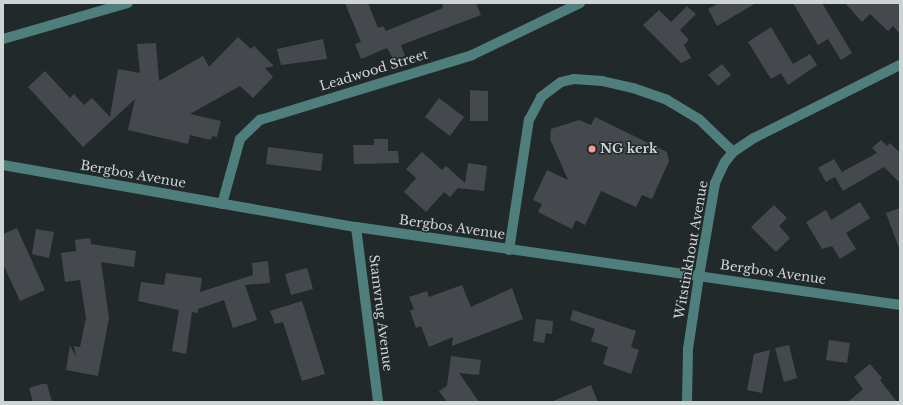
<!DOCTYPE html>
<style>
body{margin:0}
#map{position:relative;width:903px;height:405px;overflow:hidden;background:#22292b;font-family:"Libre Baskerville",serif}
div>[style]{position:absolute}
.building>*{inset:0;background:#45494e}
.minor>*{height:10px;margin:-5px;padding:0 5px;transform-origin:5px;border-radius:5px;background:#4e7f7c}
.dots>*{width:11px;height:11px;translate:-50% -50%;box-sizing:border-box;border:2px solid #22292b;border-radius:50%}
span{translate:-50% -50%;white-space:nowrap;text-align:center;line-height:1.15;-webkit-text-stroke:3px #22292b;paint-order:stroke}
.street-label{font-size:13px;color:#ced3d4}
.poi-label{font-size:13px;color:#ced3d4;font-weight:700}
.left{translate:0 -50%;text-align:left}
.frame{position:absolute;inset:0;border:4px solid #ced3d4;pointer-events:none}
</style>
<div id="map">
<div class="building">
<i style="clip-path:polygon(345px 3px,368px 3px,378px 28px,383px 26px,386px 31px,443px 8px,442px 3px,476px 3px,481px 15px,401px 45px,405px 56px,394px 60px,387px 48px,361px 59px,355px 44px,361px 42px)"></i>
<i style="clip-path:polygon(719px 3px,756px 3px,717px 26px,708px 9px)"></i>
<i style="clip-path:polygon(793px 3px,822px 3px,852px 53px,841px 60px,828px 39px,818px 45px)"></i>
<i style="clip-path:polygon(845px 3px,900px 3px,900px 34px,893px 26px,888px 31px,870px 14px,862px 22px)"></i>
<i style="clip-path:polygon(687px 6px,696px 14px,680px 30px,689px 40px,684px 45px,691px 58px,681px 63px,643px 25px,659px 10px,671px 22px)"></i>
<i style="clip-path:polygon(771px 27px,793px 64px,810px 54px,817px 65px,788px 85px,781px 73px,771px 79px,748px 42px)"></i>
<i style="clip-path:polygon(238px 37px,251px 49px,254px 46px,274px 66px,265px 68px,273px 77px,253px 98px,240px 86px,190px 114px,221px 121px,217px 137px,212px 136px,211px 140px,190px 135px,188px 144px,128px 130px,135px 99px,83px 147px,28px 87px,45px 71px,70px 98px,74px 94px,84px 105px,92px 98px,110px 117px,118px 69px,140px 73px,137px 44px,156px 43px,159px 81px,203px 56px,209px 67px)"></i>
<i style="clip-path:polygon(323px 39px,327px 59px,281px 65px,277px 49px)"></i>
<i style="clip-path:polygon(722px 64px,731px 75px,718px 86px,708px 75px)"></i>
<i style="clip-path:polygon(470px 90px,488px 91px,488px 121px,470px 121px)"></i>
<i style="clip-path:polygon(439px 98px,464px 117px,450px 136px,425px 117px)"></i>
<i style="clip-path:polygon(595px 117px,667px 152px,669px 161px,652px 199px,642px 195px,636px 207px,601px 191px,585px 225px,576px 220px,572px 229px,538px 212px,542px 204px,533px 200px,547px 170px,568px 180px,550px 139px,551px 129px,579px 120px,591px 125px)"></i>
<i style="clip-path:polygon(374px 139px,388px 139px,388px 151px,398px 151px,399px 163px,354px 164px,353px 145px,374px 145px)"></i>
<i style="clip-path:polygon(881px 140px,887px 146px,890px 143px,900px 153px,900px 183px,884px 167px,843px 191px,835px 177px,826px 182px,818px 168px,834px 159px,842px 172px,877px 153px,872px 148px)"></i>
<i style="clip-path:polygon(268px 147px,323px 154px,321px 171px,266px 164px)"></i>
<i style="clip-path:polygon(422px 152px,442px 170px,446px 166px,465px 183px,468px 163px,487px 166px,484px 191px,458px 188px,450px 197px,444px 192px,426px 212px,404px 192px,416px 178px,406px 169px)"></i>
<i style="clip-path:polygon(860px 202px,870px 218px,846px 233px,856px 249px,840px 259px,832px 246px,822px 249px,806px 222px,826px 210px,831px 220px)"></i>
<i style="clip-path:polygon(774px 205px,787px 218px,779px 226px,790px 238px,776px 252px,751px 227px)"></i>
<i style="clip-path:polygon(900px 208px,900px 248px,899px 248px,886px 213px)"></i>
<i style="clip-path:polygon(17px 228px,45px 290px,20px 301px,3px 264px,3px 234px)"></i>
<i style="clip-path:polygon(36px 229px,54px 232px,49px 258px,32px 254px)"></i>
<i style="clip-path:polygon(90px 238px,91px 244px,136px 251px,134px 267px,101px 262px,109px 318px,98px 376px,66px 370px,70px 345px,76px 357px,74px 346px,80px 347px,86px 318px,80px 280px,65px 282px,61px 253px,76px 251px,75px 240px)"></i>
<i style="clip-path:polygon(268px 261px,270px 283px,245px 285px,257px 320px,233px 328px,224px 300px,198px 309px,198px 313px,192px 312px,186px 354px,172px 351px,179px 310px,138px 301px,141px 282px,164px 285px,166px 273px,202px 278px,200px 292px,253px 275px,252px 263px)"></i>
<i style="clip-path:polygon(307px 268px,313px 289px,291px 295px,285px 274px)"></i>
<i style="clip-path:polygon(462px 285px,471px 307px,512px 288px,523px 319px,452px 346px,453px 337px,429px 347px,421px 326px,416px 328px,410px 311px,414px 309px,409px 297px,427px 291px,429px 297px)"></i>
<i style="clip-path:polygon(302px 301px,325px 374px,302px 381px,283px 322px,275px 324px,270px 311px)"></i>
<i style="clip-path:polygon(573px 310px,636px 331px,631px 347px,639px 350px,631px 374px,603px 364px,608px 347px,591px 341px,595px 329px,570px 320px)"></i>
<i style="clip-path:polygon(536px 319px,553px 321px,552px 334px,546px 333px,544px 343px,533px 341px)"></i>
<i style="clip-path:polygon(829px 340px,850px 343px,847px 363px,826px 360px)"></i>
<i style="clip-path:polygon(789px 345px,797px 378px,784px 382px,775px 348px)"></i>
<i style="clip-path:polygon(770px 350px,762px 393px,747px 390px,754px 354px)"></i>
<i style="clip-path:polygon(451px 356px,481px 360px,479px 375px,459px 373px,479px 402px,447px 402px,439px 391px,447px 386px)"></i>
<i style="clip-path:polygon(870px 364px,882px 378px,880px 380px,897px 402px,848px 402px,863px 389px,854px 377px)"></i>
<i style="clip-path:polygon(42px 384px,47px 384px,52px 402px,33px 402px,29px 388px)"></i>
<i style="clip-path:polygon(591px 385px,598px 402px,551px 402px)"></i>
</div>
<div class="minor">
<i style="left:3px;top:39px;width:130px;rotate:-16.1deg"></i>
<i style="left:3px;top:165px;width:358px;rotate:10deg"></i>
<i style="left:356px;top:227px;width:550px;rotate:8.16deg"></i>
<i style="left:222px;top:204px;width:67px;rotate:-74.5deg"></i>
<i style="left:240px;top:139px;width:28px;rotate:-44deg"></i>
<i style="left:260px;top:120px;width:222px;rotate:-17deg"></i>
<i style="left:472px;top:55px;width:120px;rotate:-25.7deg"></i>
<i style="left:356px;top:227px;width:176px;rotate:82.8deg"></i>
<i style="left:509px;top:250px;width:132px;rotate:-81.3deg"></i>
<i style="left:529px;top:120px;width:26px;rotate:-62deg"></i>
<i style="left:541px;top:97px;width:25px;rotate:-37deg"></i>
<i style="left:561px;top:82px;width:13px;rotate:-13deg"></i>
<i style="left:574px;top:79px;width:28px;rotate:4deg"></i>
<i style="left:602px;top:81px;width:32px;rotate:13deg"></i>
<i style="left:633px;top:88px;width:36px;rotate:19deg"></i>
<i style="left:667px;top:100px;width:37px;rotate:31deg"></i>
<i style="left:699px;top:119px;width:47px;rotate:44.1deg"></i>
<i style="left:687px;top:402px;width:53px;rotate:-88.9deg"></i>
<i style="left:688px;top:349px;width:74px;rotate:-81.4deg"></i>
<i style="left:699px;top:276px;width:94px;rotate:-80.2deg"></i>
<i style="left:715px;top:183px;width:23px;rotate:-65deg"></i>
<i style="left:725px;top:162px;width:13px;rotate:-51deg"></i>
<i style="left:733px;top:152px;width:25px;rotate:-34deg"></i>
<i style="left:754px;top:138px;width:163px;rotate:-26.6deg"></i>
</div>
<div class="dots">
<i style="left:592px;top:149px;background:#f59c95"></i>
</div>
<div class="street-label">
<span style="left:374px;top:71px;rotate:-17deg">Leadwood Street</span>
<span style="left:133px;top:175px;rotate:10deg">Bergbos Avenue</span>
<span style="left:452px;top:228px;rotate:8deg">Bergbos Avenue</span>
<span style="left:692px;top:250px;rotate:-80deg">Witstinkhout Avenue</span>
<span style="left:773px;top:273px;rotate:8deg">Bergbos Avenue</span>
<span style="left:380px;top:313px;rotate:83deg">Stamvrug Avenue</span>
</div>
<div class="poi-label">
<span class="left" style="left:600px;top:149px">NG kerk</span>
</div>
<div class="frame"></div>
</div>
